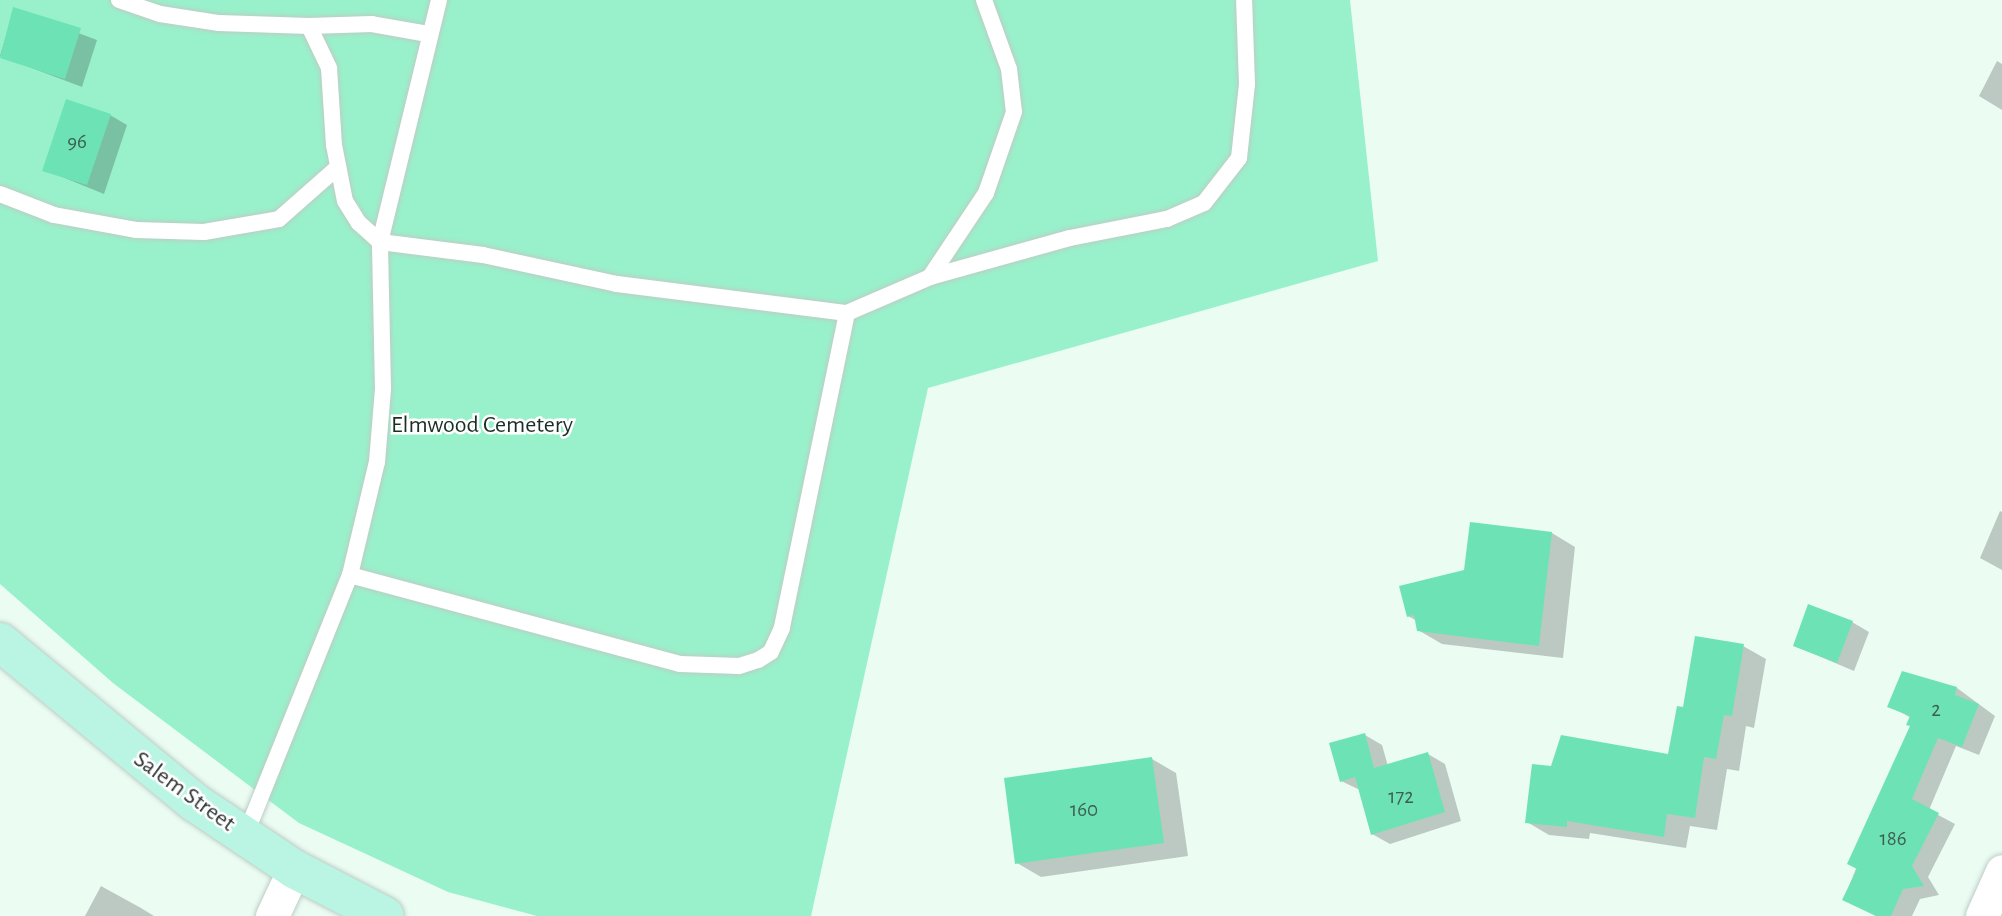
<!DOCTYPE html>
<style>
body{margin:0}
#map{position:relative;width:2002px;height:916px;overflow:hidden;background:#ebfcf3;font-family:"Alegreya Sans",sans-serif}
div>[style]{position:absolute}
.green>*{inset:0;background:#99f1cb}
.shadow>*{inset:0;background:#0003}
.building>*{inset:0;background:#6de3b5}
.roads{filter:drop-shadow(0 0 2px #bccdc5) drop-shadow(0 0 2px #bccdc5)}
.lane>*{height:16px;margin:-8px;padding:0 8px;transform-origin:8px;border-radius:8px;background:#fff}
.street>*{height:33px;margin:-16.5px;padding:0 16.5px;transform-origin:16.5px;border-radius:16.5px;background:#fff}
.secondary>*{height:38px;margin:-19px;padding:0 19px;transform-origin:19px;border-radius:19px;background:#baf5e4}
span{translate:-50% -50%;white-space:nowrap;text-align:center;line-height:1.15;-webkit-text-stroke:5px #fff;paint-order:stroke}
.number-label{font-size:21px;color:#3d6052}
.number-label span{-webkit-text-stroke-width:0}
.park-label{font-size:24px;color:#1b2f27}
.street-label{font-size:24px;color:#2d3431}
</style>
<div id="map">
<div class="green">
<i style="clip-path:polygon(0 0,1350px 0,1378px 261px,928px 388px,811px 916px,537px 916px,448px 892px,299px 823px,113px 683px,0 584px)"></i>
</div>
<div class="shadow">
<i style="clip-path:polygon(14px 9px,97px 40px,82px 87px,0 56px)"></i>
<i style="clip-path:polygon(1997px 61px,2002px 64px,2002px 110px,1979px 96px)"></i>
<i style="clip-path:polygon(110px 115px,127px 125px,104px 194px,45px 170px)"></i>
<i style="clip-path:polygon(2000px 511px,2002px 512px,2002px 570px,1980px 558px)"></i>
<i style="clip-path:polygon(1552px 533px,1575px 547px,1563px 658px,1442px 644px,1418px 630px,1417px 621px,1408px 616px)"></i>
<i style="clip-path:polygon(1852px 622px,1869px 632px,1854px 671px,1795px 646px)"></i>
<i style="clip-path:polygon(1743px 646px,1766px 659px,1754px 728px,1746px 726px,1739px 771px,1727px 769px,1717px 830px,1690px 826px,1686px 848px,1590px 833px,1589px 839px,1549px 835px,1527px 822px,1552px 768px,1670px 756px,1684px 709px)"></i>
<i style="clip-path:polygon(1957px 688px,1995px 716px,1979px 755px,1956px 746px,1929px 810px,1955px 824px,1928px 877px,1939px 895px,1920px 899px,1912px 916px,1876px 916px,1844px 899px,1912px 726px,1911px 718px,1890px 706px)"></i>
<i style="clip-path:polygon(1365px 735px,1382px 745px,1388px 766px,1428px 754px,1445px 764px,1461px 821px,1390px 844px,1372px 834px,1360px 790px,1341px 781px)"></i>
<i style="clip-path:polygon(1152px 759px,1176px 773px,1188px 856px,1041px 877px,1017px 863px)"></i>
<i style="clip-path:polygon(101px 886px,141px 908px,154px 916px,85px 916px)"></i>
</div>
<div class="building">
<i style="clip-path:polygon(13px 7px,81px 28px,65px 79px,0 58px)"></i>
<i style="clip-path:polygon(66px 99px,111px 114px,87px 185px,42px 171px)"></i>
<i style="clip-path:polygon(1470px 522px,1552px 532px,1539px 646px,1417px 631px,1414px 615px,1407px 617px,1399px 586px,1464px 570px)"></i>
<i style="clip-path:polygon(1808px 604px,1853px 621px,1837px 663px,1793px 646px)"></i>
<i style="clip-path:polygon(1695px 636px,1744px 644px,1732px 716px,1724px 715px,1716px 759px,1704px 757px,1695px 818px,1667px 814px,1664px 837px,1567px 821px,1567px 827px,1525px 823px,1532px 764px,1551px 766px,1561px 735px,1668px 754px,1677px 706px,1683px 707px)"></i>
<i style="clip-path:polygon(1902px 671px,1957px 687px,1955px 695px,1979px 704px,1962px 747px,1938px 738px,1912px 799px,1939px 813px,1912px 866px,1924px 886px,1903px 889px,1891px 916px,1876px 916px,1842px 900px,1857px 869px,1847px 864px,1910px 726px,1906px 725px,1910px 716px,1887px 707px)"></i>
<i style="clip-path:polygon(1365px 733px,1374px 768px,1428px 752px,1445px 812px,1371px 835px,1355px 777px,1340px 782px,1329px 743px)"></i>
<i style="clip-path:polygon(1152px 757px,1164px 843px,1015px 864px,1004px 778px)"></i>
</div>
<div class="roads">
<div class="lane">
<i style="left:119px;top:0;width:43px;rotate:18.9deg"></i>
<i style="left:160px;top:14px;width:60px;rotate:8.7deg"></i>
<i style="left:219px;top:23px;width:90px;rotate:1.9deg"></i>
<i style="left:984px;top:0;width:73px;rotate:70.1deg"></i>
<i style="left:1009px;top:69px;width:43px;rotate:83.4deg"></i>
<i style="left:1014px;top:112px;width:86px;rotate:109.1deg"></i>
<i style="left:986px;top:193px;width:101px;rotate:123.7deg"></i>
<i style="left:930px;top:277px;width:145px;rotate:-15.6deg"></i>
<i style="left:1070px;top:238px;width:99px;rotate:-11.1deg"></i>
<i style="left:1167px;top:219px;width:40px;rotate:-23.4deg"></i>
<i style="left:1204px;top:203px;width:57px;rotate:-52.1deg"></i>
<i style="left:1239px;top:158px;width:74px;rotate:-83.8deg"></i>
<i style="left:1247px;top:84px;width:84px;rotate:-92deg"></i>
<i style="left:428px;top:34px;width:57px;rotate:-169.9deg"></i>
<i style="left:372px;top:24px;width:63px;rotate:178.2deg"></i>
<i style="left:309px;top:26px;width:47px;rotate:64.5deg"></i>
<i style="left:329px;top:68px;width:77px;rotate:86.3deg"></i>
<i style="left:334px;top:145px;width:57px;rotate:78.9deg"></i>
<i style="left:345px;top:201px;width:26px;rotate:58deg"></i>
<i style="left:359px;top:223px;width:28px;rotate:42deg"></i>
<i style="left:380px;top:242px;width:249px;rotate:-76.3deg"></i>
<i style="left:0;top:194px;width:58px;rotate:21.3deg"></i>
<i style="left:54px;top:215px;width:83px;rotate:10.4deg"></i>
<i style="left:136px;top:230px;width:68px;rotate:1.7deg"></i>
<i style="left:204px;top:232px;width:76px;rotate:-9.8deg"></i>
<i style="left:279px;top:219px;width:79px;rotate:-41.4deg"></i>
<i style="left:847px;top:313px;width:90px;rotate:-23.4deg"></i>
<i style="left:245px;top:836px;width:281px;rotate:-68.1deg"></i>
<i style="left:350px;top:575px;width:116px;rotate:-76.6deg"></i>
<i style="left:377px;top:462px;width:73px;rotate:-85.3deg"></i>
<i style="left:383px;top:389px;width:147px;rotate:-91.2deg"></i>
<i style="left:380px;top:242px;width:104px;rotate:7.2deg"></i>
<i style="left:483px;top:255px;width:137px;rotate:12.2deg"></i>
<i style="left:617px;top:284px;width:232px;rotate:7.2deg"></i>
<i style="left:847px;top:313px;width:322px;rotate:101.7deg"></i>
<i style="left:782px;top:628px;width:26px;rotate:115deg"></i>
<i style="left:771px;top:652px;width:15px;rotate:148deg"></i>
<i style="left:758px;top:660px;width:20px;rotate:162deg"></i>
<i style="left:739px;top:666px;width:59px;rotate:-178.1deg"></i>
<i style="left:680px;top:664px;width:342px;rotate:-164.9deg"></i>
</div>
<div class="street">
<i style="left:272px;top:916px;width:52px;rotate:-64.9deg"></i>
<i style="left:1982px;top:916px;width:49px;rotate:-66deg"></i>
</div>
<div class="secondary">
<i style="left:0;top:642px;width:251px;rotate:39.5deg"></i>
<i style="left:194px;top:802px;width:120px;rotate:33.8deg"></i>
<i style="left:294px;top:869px;width:102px;rotate:27.3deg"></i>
</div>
</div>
<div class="number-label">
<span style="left:77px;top:142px">96</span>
<span style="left:1936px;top:710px">2</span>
<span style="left:1401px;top:797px">172</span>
<span style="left:1084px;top:810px">160</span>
<span style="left:1893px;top:839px">186</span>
</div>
<div class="park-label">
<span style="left:482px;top:426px">Elmwood Cemetery</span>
</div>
<div class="street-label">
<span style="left:184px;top:792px;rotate:36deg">Salem Street</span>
</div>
</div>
